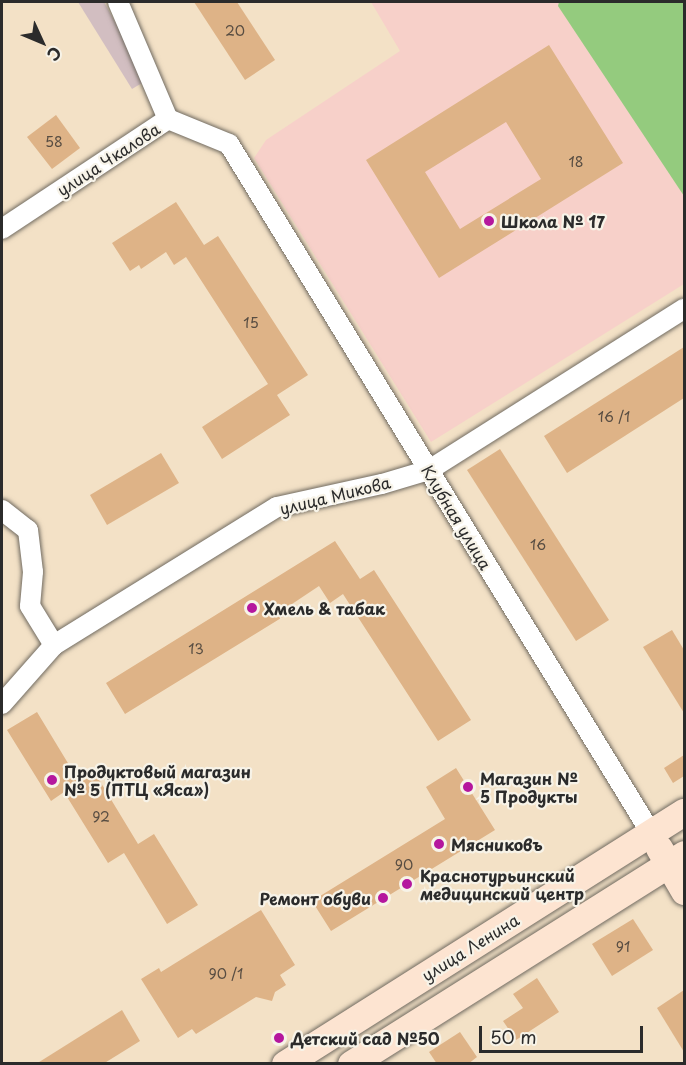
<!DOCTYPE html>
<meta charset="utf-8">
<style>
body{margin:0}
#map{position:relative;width:686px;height:1065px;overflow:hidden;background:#f3e1c6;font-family:"Playpen Sans",sans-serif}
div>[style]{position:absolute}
.built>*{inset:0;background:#f7d0c9}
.industrial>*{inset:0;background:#d2bec1}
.green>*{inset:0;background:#94cb7e}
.building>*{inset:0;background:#deb387}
.roads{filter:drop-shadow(0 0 2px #716b61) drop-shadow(0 0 2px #716b61)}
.street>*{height:20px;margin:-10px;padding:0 10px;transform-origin:10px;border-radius:10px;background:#fff}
.secondary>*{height:27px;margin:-13.5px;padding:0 13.5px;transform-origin:13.5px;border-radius:13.5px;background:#fde4d1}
.dots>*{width:16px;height:16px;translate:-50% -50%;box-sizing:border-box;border:3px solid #f7f3e8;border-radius:50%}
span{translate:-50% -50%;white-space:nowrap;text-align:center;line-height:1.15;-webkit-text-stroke:4.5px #f7f3e8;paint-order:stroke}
.number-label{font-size:14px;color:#584d42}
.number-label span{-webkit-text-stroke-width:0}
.street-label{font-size:16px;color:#2b2b2b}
.poi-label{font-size:16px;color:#2b2b2b;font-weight:700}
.left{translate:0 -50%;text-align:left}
.right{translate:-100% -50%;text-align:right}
.frame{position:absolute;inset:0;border:3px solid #2b2b2b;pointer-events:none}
.north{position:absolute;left:12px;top:12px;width:60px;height:60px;-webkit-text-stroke:4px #f7f3e8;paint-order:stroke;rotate:134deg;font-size:16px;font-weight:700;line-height:24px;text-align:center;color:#2b2b2b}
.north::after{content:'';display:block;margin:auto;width:21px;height:27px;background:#2b2b2b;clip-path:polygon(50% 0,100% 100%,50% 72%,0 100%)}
.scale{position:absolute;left:479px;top:1026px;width:164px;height:27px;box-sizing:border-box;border:3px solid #2b2b2b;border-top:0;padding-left:8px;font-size:18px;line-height:21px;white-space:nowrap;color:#2b2b2b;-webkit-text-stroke:4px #f7f3e8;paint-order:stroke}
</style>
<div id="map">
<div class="built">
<i style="clip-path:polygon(371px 2px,684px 2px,684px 284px,431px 442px,254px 158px,266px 140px,400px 51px)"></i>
</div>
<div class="industrial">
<i style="clip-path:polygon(78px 2px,104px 2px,147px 80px,132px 89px)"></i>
</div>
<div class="green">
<i style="clip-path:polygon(559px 2px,684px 2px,684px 196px,558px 6px)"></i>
</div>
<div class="building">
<i style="clip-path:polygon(194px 2px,237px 2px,275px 60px,245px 80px)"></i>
<i style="clip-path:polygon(evenodd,549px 45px,623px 163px,439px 278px,366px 160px,549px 45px,506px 122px,541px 179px,460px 229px,425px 172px,506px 122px)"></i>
<i style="clip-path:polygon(56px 115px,80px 148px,52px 169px,27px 137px)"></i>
<i style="clip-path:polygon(176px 202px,204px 245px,218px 236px,308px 375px,277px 395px,290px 415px,222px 459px,202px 427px,268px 384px,186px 257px,174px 265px,166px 252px,141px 269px,139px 265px,130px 271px,112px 243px)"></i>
<i style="clip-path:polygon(684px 347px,684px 398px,567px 473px,544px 436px)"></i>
<i style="clip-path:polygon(500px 449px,609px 620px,576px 641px,467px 470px)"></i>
<i style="clip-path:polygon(161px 453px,179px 483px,107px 525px,90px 495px)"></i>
<i style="clip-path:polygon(335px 541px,360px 579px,374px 570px,471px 720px,438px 741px,343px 594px,330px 603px,319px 586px,283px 610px,286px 615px,125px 714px,106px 683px)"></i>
<i style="clip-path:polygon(672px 630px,684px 650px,684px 713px,643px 647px)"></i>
<i style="clip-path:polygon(37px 712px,80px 783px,95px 773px,138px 844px,154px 834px,198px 905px,167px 924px,124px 853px,108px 863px,64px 792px,51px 801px,7px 730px)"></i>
<i style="clip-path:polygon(684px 755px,684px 776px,673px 783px,664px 768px)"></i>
<i style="clip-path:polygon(456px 768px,495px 830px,331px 931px,312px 901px,445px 819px,426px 787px)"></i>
<i style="clip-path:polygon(261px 910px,295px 965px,280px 975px,286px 985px,275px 992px,272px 1001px,256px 997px,196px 1034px,192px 1029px,178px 1038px,141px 979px,159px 968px,161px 972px)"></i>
<i style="clip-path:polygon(633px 919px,653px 950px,612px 976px,592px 944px)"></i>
<i style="clip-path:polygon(537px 978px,559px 1012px,516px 1040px,503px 1021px,523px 1008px,513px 994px)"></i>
<i style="clip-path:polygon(684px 990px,684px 1052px,657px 1008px)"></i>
<i style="clip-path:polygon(122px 1010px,140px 1041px,103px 1064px,36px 1064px)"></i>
<i style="clip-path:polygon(460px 1032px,477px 1057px,468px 1064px,437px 1064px,429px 1052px)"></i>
</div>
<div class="roads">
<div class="street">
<i style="left:118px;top:2px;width:127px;rotate:66.9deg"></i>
<i style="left:168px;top:119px;width:66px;rotate:22.3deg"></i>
<i style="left:229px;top:144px;width:808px;rotate:58.51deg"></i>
<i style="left:2px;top:229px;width:199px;rotate:-33.5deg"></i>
<i style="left:2px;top:510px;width:33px;rotate:38deg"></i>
<i style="left:28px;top:530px;width:42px;rotate:83.2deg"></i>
<i style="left:33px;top:572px;width:34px;rotate:95deg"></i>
<i style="left:30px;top:606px;width:46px;rotate:58.4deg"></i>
<i style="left:2px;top:704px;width:79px;rotate:-48.6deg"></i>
<i style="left:54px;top:645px;width:262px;rotate:-31.8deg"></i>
<i style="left:277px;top:507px;width:107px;rotate:-12.4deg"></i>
<i style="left:382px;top:484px;width:49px;rotate:-16.6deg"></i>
<i style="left:429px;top:470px;width:302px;rotate:-32.3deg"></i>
</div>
<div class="secondary">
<i style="left:659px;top:848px;width:50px;rotate:59.8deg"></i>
<i style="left:285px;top:1064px;width:472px;rotate:-32.3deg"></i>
<i style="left:351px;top:1064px;width:394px;rotate:-32.2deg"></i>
</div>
</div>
<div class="dots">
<i style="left:489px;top:221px;background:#b5179e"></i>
<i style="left:252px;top:608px;background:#b5179e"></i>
<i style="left:52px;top:780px;background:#b5179e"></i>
<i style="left:468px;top:787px;background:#b5179e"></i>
<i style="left:439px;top:844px;background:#b5179e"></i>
<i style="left:407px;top:884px;background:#b5179e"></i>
<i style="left:383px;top:898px;background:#b5179e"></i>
<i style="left:279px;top:1038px;background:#b5179e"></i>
</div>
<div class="number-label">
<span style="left:235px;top:31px">20</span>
<span style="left:54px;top:142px">58</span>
<span style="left:576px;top:162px">18</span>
<span style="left:251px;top:323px">15</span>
<span style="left:614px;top:417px">16 /1</span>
<span style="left:538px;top:545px">16</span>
<span style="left:196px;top:649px">13</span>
<span style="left:101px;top:817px">92</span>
<span style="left:404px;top:865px">90</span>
<span style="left:623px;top:947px">91</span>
<span style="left:226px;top:974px">90 /1</span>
</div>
<div class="street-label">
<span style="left:108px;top:159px;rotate:-33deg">улица Чкалова</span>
<span style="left:335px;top:495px;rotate:-14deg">улица Микова</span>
<span style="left:457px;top:517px;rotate:59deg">Клубная улица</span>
<span style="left:470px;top:947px;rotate:-32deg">улица Ленина</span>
</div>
<div class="poi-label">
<span class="left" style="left:501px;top:221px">Школа № 17</span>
<span class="left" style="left:264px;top:608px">Хмель &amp; табак</span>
<span class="left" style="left:64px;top:780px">Продуктовый магазин<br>№ 5 (ПТЦ «Яса»)</span>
<span class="left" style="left:480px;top:787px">Магазин №<br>5 Продукты</span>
<span class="left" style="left:451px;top:844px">Мясниковъ</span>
<span class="left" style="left:420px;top:884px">Краснотурьинский<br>медицинский центр</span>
<span class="right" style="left:371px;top:898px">Ремонт обуви</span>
<span class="left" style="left:291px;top:1038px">Детский сад №50</span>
</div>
<div class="frame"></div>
<div class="north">С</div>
<div class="scale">50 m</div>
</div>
